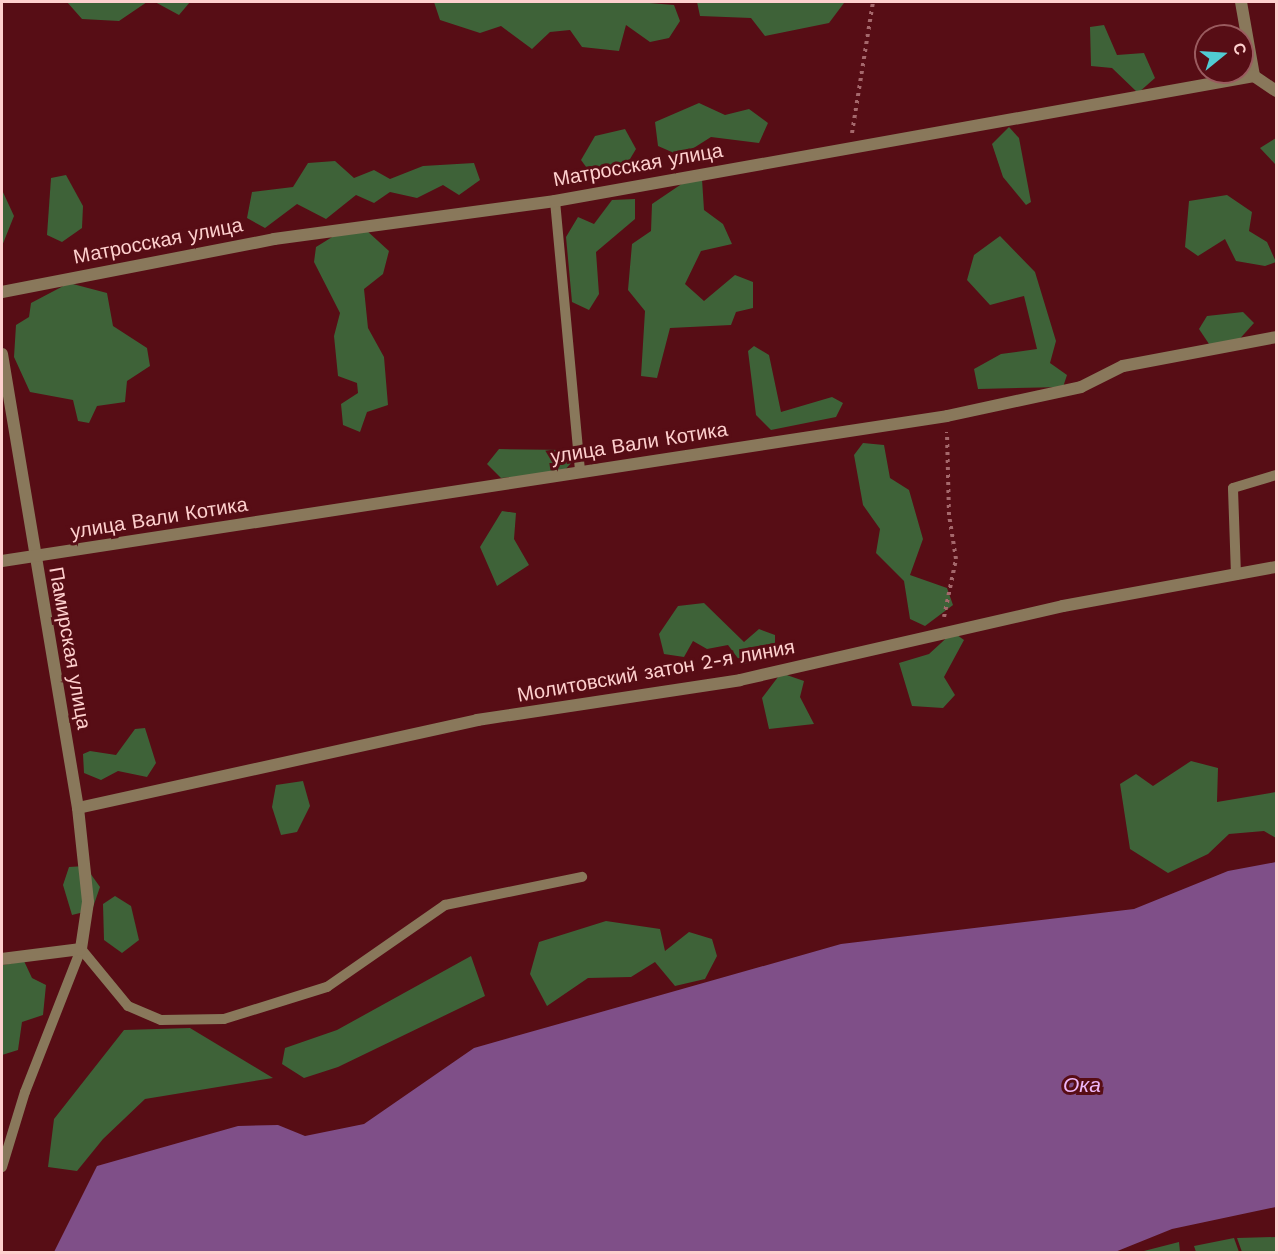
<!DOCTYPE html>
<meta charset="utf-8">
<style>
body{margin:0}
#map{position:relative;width:1278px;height:1254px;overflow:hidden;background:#570d15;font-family:"Work Sans",sans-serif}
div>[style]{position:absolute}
.green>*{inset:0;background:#3e6238}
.water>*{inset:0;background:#7f4f88}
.path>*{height:4px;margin-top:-2px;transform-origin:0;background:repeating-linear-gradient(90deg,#a5686c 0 3px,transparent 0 7.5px)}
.lane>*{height:10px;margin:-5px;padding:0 5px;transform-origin:5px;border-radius:5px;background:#89785b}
.street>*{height:12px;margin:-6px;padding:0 6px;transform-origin:6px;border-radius:6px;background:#89785b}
span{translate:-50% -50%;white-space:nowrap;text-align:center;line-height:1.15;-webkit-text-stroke:6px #570d15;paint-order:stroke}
.street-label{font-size:20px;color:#fed0ce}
.water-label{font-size:21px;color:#edb6f8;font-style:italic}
.frame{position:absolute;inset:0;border:3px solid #fed0ce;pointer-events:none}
.north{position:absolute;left:1194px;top:24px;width:60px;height:60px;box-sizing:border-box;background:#570d15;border:2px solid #9a5b5f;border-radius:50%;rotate:72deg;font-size:16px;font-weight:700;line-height:24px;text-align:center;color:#fed0ce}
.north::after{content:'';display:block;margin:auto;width:21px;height:27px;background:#51ccd3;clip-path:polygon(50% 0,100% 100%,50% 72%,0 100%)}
</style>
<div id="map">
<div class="green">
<i style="clip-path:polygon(67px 2px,66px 2px,147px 2px,119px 21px,82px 19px)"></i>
<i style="clip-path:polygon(155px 2px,190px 2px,179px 15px)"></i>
<i style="clip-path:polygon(434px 2px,637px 2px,674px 5px,680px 21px,669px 38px,650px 42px,626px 25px,619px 51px,582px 47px,570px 30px,550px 32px,532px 49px,501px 26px,480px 33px,440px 20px)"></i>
<i style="clip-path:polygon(697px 2px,843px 2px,844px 3px,829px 23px,765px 36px,751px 18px,700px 16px)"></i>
<i style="clip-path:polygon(1104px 25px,1117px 55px,1144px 53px,1155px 78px,1138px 93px,1112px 68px,1091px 66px,1090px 27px)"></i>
<i style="clip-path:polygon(699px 103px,725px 115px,749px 109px,768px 123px,759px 143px,711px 137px,681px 156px,658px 146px,655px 122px)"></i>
<i style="clip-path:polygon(1009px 127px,1019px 138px,1031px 202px,1026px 205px,1003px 177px,992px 144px)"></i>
<i style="clip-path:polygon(625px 129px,636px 149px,624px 169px,595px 179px,581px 160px,595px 136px)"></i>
<i style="clip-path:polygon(1276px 138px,1276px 165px,1260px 148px)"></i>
<i style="clip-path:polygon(335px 161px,354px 178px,374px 170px,390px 179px,423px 166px,474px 163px,480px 180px,459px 195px,443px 185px,417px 198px,390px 192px,374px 203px,356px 195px,326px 219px,297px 204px,265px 228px,247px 218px,252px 192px,293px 187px,308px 163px)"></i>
<i style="clip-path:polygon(66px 175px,83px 206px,82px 228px,62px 242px,47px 235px,51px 178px)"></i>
<i style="clip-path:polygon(702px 179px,704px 210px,723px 224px,732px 244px,701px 251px,685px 284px,704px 301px,735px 275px,753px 282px,753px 308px,736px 312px,731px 325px,670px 328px,657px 378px,641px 376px,645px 311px,628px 290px,632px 244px,651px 231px,652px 204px,686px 181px)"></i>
<i style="clip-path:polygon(2px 190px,14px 216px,2px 246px)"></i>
<i style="clip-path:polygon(1227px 195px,1252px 212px,1249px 231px,1267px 242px,1276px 262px,1265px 266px,1236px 261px,1225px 239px,1198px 256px,1185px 247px,1189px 201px)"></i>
<i style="clip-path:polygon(635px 199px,635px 219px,596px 252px,599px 294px,589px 310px,572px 302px,566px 237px,578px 217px,594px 224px,612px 200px)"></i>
<i style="clip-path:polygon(366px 230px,389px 251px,383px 274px,364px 289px,368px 328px,384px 357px,388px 405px,367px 412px,360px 432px,343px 425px,341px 404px,358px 393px,357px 383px,338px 376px,334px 336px,340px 313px,314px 262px,316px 247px,337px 234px)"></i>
<i style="clip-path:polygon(1000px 236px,1035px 272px,1056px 341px,1050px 363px,1067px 375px,1063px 387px,978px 389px,974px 369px,1001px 354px,1037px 349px,1024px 296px,990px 305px,967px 280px,974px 255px)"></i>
<i style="clip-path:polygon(69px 283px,107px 293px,113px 326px,147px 348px,150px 366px,127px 381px,125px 402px,97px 406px,89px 423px,78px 421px,73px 400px,30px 392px,14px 357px,16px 325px,29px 317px,31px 303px)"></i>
<i style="clip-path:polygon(1243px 312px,1254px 323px,1236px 343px,1209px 344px,1199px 329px,1207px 316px)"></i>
<i style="clip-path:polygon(754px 346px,769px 355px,781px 412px,832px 397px,843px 403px,836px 417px,771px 430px,756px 415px,748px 351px)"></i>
<i style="clip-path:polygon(863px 443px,884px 445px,890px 478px,909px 490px,923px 539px,910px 575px,947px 588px,953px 605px,925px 626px,910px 619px,904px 581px,876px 553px,880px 529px,863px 505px,854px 455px)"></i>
<i style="clip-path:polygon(499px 449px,567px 450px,574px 460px,562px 473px,501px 478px,487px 464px)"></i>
<i style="clip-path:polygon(502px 511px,516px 513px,514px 539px,529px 565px,497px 586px,480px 547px)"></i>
<i style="clip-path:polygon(704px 603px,744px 642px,759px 629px,775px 635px,775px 649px,743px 665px,728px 645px,707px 649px,693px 641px,684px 657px,664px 654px,659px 634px,678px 606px)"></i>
<i style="clip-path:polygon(953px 632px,964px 640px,944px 677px,955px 695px,943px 708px,912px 706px,899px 663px,929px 654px)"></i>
<i style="clip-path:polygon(781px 673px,804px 681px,800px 697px,814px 724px,769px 729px,762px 698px)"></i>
<i style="clip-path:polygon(145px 728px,156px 763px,147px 777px,118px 771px,101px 780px,84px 773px,83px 754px,90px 751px,116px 755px,135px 729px)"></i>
<i style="clip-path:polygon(1191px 761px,1218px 768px,1217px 802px,1276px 792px,1276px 838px,1264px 831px,1229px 834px,1208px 854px,1168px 873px,1130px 849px,1120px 784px,1136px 774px,1153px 786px)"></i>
<i style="clip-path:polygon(303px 781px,310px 806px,297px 832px,281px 835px,272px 807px,276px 785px)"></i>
<i style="clip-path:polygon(85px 866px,100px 887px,92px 910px,72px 915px,63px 885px,69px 867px)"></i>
<i style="clip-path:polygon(115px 896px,131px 906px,139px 940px,122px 953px,104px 940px,103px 904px)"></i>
<i style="clip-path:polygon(606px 921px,660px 929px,665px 951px,689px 932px,712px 939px,717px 956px,705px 979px,675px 986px,655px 962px,631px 977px,588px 978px,547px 1006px,530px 974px,539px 942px)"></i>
<i style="clip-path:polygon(471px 956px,485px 996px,338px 1067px,304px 1078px,282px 1064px,285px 1048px,337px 1030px)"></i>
<i style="clip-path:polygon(24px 961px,32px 978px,46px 985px,43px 1015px,22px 1022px,18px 1050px,2px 1055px,2px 972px,3px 965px)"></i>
<i style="clip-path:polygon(190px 1028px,273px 1078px,145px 1099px,103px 1139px,77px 1171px,48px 1167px,54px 1119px,124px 1030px)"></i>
<i style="clip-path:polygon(1276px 1237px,1276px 1252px,1242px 1252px,1237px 1238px)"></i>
<i style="clip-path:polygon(1234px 1238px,1239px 1252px,1196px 1252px,1194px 1246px)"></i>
<i style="clip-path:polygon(1179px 1242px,1180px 1252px,1140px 1252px)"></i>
</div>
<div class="water">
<i style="clip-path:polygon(1276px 862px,1276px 1207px,1172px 1229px,1115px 1252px,54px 1252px,97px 1166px,238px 1126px,278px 1125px,305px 1136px,364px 1124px,474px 1048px,841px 944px,1134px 909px,1228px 871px)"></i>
</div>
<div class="path">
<i style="left:852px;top:133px;width:133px;rotate:-80.9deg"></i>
<i style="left:944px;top:617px;width:59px;rotate:-78.3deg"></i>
<i style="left:956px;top:559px;width:45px;rotate:-99deg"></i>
<i style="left:949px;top:515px;width:83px;rotate:-91.4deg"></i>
</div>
<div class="lane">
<i style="left:555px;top:201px;width:272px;rotate:84.7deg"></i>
<i style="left:1236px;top:575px;width:87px;rotate:-92deg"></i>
<i style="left:1233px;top:488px;width:45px;rotate:-16.8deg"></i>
<i style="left:2px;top:1167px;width:78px;rotate:-73deg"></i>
<i style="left:25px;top:1092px;width:154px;rotate:-68.6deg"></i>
<i style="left:81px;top:949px;width:74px;rotate:50.5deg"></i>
<i style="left:128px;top:1006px;width:36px;rotate:23deg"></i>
<i style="left:161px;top:1020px;width:63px;rotate:-0.9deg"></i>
<i style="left:224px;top:1019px;width:108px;rotate:-17.3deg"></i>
<i style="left:327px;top:987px;width:144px;rotate:-34.8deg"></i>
<i style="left:445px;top:905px;width:140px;rotate:-11.6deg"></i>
</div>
<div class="street">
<i style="left:1241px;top:2px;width:75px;rotate:80deg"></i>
<i style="left:2px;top:292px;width:277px;rotate:-11deg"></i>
<i style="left:274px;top:239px;width:284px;rotate:-7.7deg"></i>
<i style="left:555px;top:201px;width:710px;rotate:-10.14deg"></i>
<i style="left:1254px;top:76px;width:27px;rotate:34deg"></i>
<i style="left:2px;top:354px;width:460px;rotate:80.5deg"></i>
<i style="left:78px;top:808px;width:95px;rotate:83.9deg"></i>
<i style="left:88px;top:902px;width:48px;rotate:98.5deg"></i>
<i style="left:81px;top:949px;width:80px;rotate:172.8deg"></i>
<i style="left:2px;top:561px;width:956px;rotate:-8.72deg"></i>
<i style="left:947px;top:416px;width:137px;rotate:-12.2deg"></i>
<i style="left:1081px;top:387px;width:47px;rotate:-26.6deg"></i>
<i style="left:1123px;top:366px;width:156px;rotate:-10.7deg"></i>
<i style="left:78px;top:808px;width:409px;rotate:-12.4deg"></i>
<i style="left:477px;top:720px;width:266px;rotate:-8.6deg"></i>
<i style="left:740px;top:680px;width:331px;rotate:-12.9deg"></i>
<i style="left:1063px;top:606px;width:217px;rotate:-10.4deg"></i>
</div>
<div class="street-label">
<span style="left:638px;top:165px;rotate:-10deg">Матросская улица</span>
<span style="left:158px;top:241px;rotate:-11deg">Матросская улица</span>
<span style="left:639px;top:443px;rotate:-9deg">улица Вали Котика</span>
<span style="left:159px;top:518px;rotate:-9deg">улица Вали Котика</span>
<span style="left:70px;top:648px;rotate:80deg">Памирская улица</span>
<span style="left:656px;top:671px;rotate:-10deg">Молитовский затон 2-я линия</span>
</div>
<div class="water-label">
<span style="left:1082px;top:1085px">Ока</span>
</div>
<div class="frame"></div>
<div class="north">С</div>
</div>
